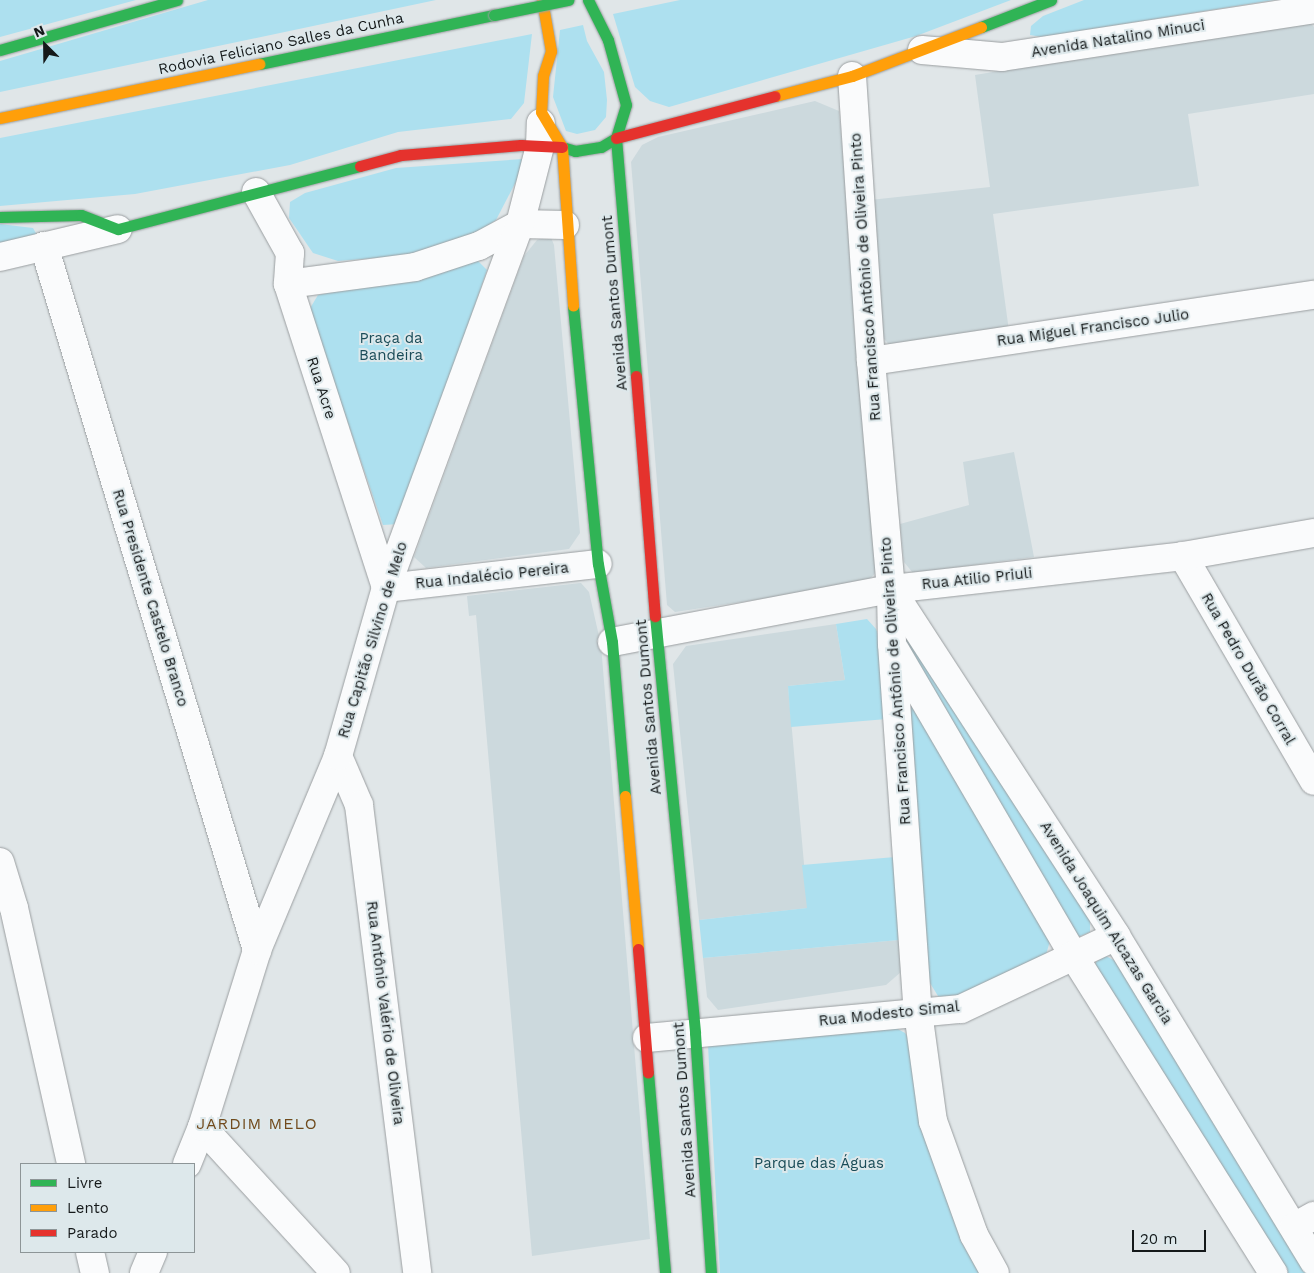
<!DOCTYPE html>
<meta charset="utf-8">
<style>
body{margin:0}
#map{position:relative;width:1314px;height:1273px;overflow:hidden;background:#e0e6e8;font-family:"Work Sans",sans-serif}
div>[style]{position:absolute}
.built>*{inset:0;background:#ccd9dd}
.green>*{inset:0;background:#ade0ef}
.roads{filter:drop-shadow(0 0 1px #9a9ea0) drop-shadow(0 0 1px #9a9ea0)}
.street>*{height:28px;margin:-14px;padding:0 14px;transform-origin:14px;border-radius:14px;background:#fafbfc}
.fast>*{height:11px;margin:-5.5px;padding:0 5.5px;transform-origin:5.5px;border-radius:5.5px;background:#30b455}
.slow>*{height:11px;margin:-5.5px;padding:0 5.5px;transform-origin:5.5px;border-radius:5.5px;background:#ff9f0a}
.jam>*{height:11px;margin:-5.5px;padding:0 5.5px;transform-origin:5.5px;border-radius:5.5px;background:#e5322d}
.bridges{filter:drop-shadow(0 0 1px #9a9ea0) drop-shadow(0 0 1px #9a9ea0)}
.fast-bridge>*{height:11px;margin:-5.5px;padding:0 5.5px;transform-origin:5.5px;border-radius:5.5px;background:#30b455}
span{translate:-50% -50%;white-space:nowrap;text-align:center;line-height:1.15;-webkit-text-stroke:4px #dde8eb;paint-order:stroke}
.street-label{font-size:15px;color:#15191a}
.park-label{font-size:15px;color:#1a4c58}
.neighbourhood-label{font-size:16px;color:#714a1c;letter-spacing:1px}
.legend{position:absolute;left:20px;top:1163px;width:175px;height:90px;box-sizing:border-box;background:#dde8eb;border:1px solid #8d9597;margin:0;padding:6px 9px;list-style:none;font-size:15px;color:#15191a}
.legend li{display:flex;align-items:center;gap:10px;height:25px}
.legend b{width:25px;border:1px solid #8d9597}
.north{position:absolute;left:20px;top:20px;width:50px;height:50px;-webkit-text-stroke:4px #dde8eb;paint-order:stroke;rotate:337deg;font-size:14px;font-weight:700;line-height:20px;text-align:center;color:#15191a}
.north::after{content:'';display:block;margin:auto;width:18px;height:22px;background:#15191a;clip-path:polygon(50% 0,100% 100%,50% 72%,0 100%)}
.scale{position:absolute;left:1132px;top:1230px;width:74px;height:22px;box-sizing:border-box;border:2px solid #15191a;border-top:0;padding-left:6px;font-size:15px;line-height:18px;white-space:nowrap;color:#15191a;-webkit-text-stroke:4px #dde8eb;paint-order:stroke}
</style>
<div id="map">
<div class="built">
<i style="clip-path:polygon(1306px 19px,1314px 27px,1314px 94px,1188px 114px,1199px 186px,993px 214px,1009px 331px,893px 349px,879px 333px,870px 200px,990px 187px,975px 75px)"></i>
<i style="clip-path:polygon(815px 101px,839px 111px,879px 569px,866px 583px,675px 612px,667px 605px,631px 162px,642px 145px,658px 137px)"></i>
<i style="clip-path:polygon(550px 235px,554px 245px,580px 533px,569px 549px,426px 568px,414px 557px,524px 256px,537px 240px)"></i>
<i style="clip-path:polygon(1014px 452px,1034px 557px,913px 573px,904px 562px,900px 524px,969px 505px,963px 462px)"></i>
<i style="clip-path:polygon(581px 583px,589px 592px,601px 645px,650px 1239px,532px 1256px,476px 615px,469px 616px,467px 596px)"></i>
<i style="clip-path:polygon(836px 624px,845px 680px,788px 686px,808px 908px,699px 920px,673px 664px,686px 646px)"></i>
<i style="clip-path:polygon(899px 940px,901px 972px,886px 985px,718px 1010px,707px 997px,703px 958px)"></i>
</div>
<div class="green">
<i style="clip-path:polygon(0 0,136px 0,0 37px)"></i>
<i style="clip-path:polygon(208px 0,436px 0,0 92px,0 61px)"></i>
<i style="clip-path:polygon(680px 0,1011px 0,916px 36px,669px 107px,650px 101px,635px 87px,613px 14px)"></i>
<i style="clip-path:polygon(1084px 0,1274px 0,1042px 37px,1030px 35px,1031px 26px,1043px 16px)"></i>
<i style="clip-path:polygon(583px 25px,587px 41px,604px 72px,607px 100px,606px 117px,595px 130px,577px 134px,566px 131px,553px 97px,560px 30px)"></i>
<i style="clip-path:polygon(532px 34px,524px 103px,511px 119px,398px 132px,290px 165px,135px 194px,0 206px,0 138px)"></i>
<i style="clip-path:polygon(523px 159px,523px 168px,496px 220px,473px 236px,413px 255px,338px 261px,313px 253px,289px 218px,290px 202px,305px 193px,396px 168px)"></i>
<i style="clip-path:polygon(0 224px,33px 228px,37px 235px,0 248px)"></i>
<i style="clip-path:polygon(477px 260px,487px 270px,399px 524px,383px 525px,309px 310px,318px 295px)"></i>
<i style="clip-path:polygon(867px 619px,876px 629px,883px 647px,887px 719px,791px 727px,788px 686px,845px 680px,836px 624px)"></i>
<i style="clip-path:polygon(908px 632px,1090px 919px,1090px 932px,1078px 937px,900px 648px)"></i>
<i style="clip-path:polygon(910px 706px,915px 707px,1050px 941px,1045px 958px,955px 1003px,938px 996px,930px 983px,920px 952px)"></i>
<i style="clip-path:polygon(895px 857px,899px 940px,703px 958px,699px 920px,807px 908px,802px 865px)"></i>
<i style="clip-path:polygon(1106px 956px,1117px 962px,1310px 1273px,1285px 1273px,1096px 973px,1096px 962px)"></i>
<i style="clip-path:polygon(892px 1026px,905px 1033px,913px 1045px,920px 1124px,961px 1241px,979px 1273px,720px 1273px,708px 1045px)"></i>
</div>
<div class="roads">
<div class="street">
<i style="left:922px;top:50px;width:80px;rotate:5deg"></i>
<i style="left:1002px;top:57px;width:316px;rotate:-8.7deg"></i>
<i style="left:852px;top:76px;width:286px;rotate:86.2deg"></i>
<i style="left:871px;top:361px;width:229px;rotate:85deg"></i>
<i style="left:891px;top:589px;width:55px;rotate:89deg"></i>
<i style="left:892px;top:644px;width:369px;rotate:86deg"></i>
<i style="left:918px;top:1012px;width:110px;rotate:82.2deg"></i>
<i style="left:933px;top:1121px;width:121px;rotate:70.2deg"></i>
<i style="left:974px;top:1235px;width:43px;rotate:61.1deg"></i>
<i style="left:256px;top:192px;width:70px;rotate:60.9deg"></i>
<i style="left:290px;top:253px;width:31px;rotate:94deg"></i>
<i style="left:288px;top:284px;width:319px;rotate:72.1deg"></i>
<i style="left:386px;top:588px;width:213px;rotate:-6.5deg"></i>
<i style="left:44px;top:246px;width:736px;rotate:73.17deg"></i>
<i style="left:0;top:257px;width:121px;rotate:-13.3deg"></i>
<i style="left:288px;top:284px;width:128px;rotate:-7.6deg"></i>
<i style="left:415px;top:267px;width:67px;rotate:-18.2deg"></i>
<i style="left:479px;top:246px;width:47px;rotate:-28.2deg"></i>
<i style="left:520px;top:224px;width:45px;rotate:1.3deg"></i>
<i style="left:871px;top:361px;width:448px;rotate:-8.5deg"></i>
<i style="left:1183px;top:556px;width:260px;rotate:59.8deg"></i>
<i style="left:891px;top:589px;width:414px;rotate:57deg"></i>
<i style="left:1116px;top:936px;width:381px;rotate:58.7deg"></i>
<i style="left:612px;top:642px;width:284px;rotate:-10.8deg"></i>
<i style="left:891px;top:589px;width:294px;rotate:-6.4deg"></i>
<i style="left:1183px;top:556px;width:133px;rotate:-10deg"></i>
<i style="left:895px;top:650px;width:353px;rotate:59.7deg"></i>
<i style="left:1073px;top:955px;width:376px;rotate:57.8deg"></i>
<i style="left:338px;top:756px;width:53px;rotate:66.8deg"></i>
<i style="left:359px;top:805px;width:472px;rotate:82.9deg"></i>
<i style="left:0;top:862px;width:48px;rotate:73.1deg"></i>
<i style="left:14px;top:908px;width:262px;rotate:77.4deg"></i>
<i style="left:647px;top:1038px;width:315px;rotate:-5.3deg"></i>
<i style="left:961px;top:1009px;width:171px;rotate:-25.2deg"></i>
<i style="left:202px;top:1127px;width:198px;rotate:47.5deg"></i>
<i style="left:187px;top:1164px;width:40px;rotate:-68deg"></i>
<i style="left:202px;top:1127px;width:185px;rotate:-72.7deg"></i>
<i style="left:257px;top:950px;width:210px;rotate:-67.3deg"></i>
<i style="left:338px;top:756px;width:175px;rotate:-74.1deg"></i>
<i style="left:386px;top:588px;width:388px;rotate:-69.8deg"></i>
<i style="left:520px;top:224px;width:81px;rotate:-75.6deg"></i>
<i style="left:540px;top:146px;width:23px;rotate:-88deg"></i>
<i style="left:1294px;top:1227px;width:23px;rotate:-29deg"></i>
<i style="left:90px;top:1252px;width:22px;rotate:77deg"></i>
<i style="left:144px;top:1273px;width:23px;rotate:-67deg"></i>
</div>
<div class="fast">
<i style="left:588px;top:0;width:45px;rotate:63.4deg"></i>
<i style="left:608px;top:40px;width:67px;rotate:74.5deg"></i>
<i style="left:626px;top:105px;width:34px;rotate:107deg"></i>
<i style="left:616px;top:138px;width:239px;rotate:85.2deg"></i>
<i style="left:981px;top:27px;width:75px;rotate:-21.1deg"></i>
<i style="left:0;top:50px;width:184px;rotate:-15.8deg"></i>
<i style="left:259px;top:64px;width:240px;rotate:-11.8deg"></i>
<i style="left:562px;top:147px;width:14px;rotate:17deg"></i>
<i style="left:575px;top:151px;width:26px;rotate:-9deg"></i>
<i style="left:601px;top:147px;width:17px;rotate:-31deg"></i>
<i style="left:0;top:217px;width:81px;rotate:-1.4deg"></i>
<i style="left:81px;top:215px;width:40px;rotate:21deg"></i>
<i style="left:118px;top:229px;width:250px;rotate:-14.6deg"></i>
<i style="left:573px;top:306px;width:259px;rotate:84.5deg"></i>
<i style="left:598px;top:564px;width:79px;rotate:79.8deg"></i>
<i style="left:612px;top:642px;width:155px;rotate:85.2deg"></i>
<i style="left:655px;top:616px;width:419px;rotate:84.5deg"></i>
<i style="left:695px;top:1033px;width:241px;rotate:86.2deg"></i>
<i style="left:648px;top:1073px;width:201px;rotate:85.1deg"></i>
</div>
<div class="slow">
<i style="left:542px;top:0;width:52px;rotate:80deg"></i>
<i style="left:551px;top:51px;width:26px;rotate:108deg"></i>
<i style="left:543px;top:76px;width:36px;rotate:93deg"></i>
<i style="left:541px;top:112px;width:41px;rotate:59deg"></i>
<i style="left:562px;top:147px;width:159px;rotate:86deg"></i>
<i style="left:775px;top:96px;width:80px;rotate:-14.6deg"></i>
<i style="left:852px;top:76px;width:138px;rotate:-20.8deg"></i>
<i style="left:0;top:118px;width:265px;rotate:-11.8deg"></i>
<i style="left:625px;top:796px;width:154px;rotate:85.1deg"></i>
</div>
<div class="jam">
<i style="left:616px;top:138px;width:164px;rotate:-14.8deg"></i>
<i style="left:360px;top:166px;width:42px;rotate:-15deg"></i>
<i style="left:401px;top:155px;width:120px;rotate:-4.8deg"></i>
<i style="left:521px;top:145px;width:41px;rotate:2.8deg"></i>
<i style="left:636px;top:376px;width:241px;rotate:85.5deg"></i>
<i style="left:638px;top:949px;width:124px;rotate:85.4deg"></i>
</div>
</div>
<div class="bridges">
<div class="fast-bridge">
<i style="left:494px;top:15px;width:76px;rotate:-11.5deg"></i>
</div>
</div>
<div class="street-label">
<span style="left:1118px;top:39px;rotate:-9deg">Avenida Natalino Minuci</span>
<span style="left:281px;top:44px;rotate:-12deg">Rodovia Feliciano Salles da Cunha</span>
<span style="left:866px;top:277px;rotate:-94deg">Rua Francisco Antônio de Oliveira Pinto</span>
<span style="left:615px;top:303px;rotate:-95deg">Avenida Santos Dumont</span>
<span style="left:1093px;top:328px;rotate:-8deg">Rua Miguel Francisco Julio</span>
<span style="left:321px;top:388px;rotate:72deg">Rua Acre</span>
<span style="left:492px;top:576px;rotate:-6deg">Rua Indalécio Pereira</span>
<span style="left:977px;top:579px;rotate:-6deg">Rua Atilio Priuli</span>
<span style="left:150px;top:598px;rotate:73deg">Rua Presidente Castelo Branco</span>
<span style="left:373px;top:640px;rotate:-73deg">Rua Capitão Silvino de Melo</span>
<span style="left:1248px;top:669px;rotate:60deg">Rua Pedro Durão Corral</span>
<span style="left:896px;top:681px;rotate:-94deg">Rua Francisco Antônio de Oliveira Pinto</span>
<span style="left:649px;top:707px;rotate:-95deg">Avenida Santos Dumont</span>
<span style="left:1106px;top:923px;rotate:58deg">Avenida Joaquim Alcazas Garcia</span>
<span style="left:385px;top:1013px;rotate:83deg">Rua Antônio Valério de Oliveira</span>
<span style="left:889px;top:1014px;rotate:-6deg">Rua Modesto Simal</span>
<span style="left:685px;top:1110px;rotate:-94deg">Avenida Santos Dumont</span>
</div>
<div class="park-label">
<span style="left:391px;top:347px">Praça da<br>Bandeira</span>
<span style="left:819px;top:1164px">Parque das Águas</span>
</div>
<div class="neighbourhood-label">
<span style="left:257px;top:1124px">JARDIM MELO</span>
</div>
<ul class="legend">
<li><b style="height:6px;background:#30b455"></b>Livre</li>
<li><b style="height:6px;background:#ff9f0a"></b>Lento</li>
<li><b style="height:6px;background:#e5322d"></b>Parado</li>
</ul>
<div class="north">N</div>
<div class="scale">20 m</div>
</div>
